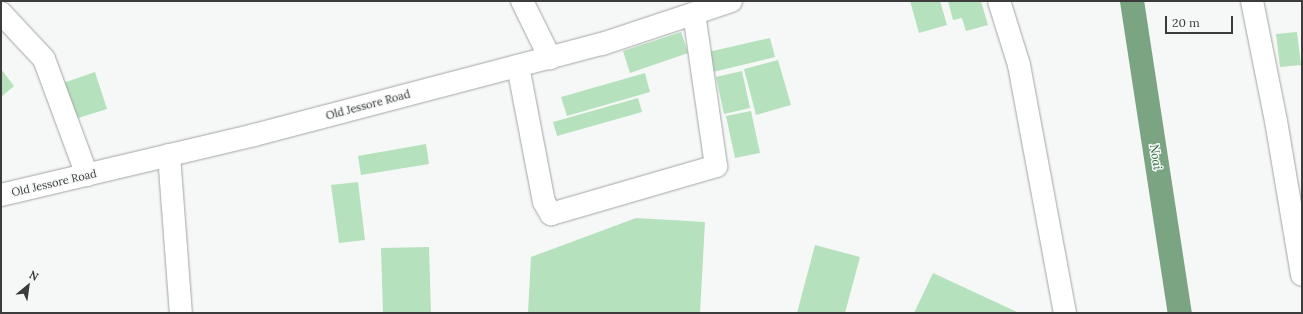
<!DOCTYPE html>
<style>
body{margin:0}
#map{position:relative;width:1303px;height:314px;overflow:hidden;background:#f5f8f6;font-family:Lora,serif}
div>[style]{position:absolute}
.canal>*{height:24px;margin:-12px;padding:0 12px;transform-origin:12px;border-radius:12px;background:#7ba482}
.building>*{inset:0;background:#b6e1bd}
.roads{filter:drop-shadow(0 0 1px #a3a5a3) drop-shadow(0 0 1px #a3a5a3)}
.minor>*{height:22px;margin:-11px;padding:0 11px;transform-origin:11px;border-radius:11px;background:#fff}
span{translate:-50% -50%;white-space:nowrap;text-align:center;line-height:1.15;-webkit-text-stroke:3px #f5f8f6;paint-order:stroke}
.street-label{font-size:11px;color:#3b3c3b}
.water-label{font-size:12px;color:#246235;font-style:italic}
.frame{position:absolute;inset:0;border:2px solid #3b3c3b;pointer-events:none}
.north{position:absolute;left:8px;top:266px;width:40px;height:40px;-webkit-text-stroke:3px #f5f8f6;paint-order:stroke;rotate:29deg;font-size:11px;font-weight:700;line-height:16px;text-align:center;color:#3b3c3b}
.north::after{content:'';display:block;margin:auto;width:14px;height:18px;background:#3b3c3b;clip-path:polygon(50% 0,100% 100%,50% 72%,0 100%)}
.scale{position:absolute;left:1165px;top:16px;width:68px;height:18px;box-sizing:border-box;border:2px solid #3b3c3b;border-top:0;padding-left:5px;font-size:12px;line-height:14px;white-space:nowrap;color:#3b3c3b;-webkit-text-stroke:3px #f5f8f6;paint-order:stroke}
</style>
<div id="map">
<div class="canal">
<i style="left:1132px;top:1px;width:316px;rotate:81.3deg"></i>
</div>
<div class="building">
<i style="clip-path:polygon(910px 1px,940px 1px,947px 25px,919px 33px)"></i>
<i style="clip-path:polygon(948px 1px,981px 1px,988px 25px,966px 31px,962px 18px,953px 20px)"></i>
<i style="clip-path:polygon(681px 32px,688px 53px,630px 73px,623px 51px)"></i>
<i style="clip-path:polygon(1297px 32px,1301px 65px,1280px 67px,1276px 34px)"></i>
<i style="clip-path:polygon(770px 38px,775px 57px,713px 72px,708px 52px)"></i>
<i style="clip-path:polygon(778px 60px,791px 105px,756px 115px,744px 69px)"></i>
<i style="clip-path:polygon(1px 69px,14px 86px,1px 97px)"></i>
<i style="clip-path:polygon(742px 71px,750px 108px,724px 114px,716px 77px)"></i>
<i style="clip-path:polygon(95px 72px,107px 109px,75px 119px,63px 83px)"></i>
<i style="clip-path:polygon(645px 73px,650px 92px,567px 116px,561px 97px)"></i>
<i style="clip-path:polygon(638px 98px,642px 112px,557px 136px,553px 122px)"></i>
<i style="clip-path:polygon(751px 111px,760px 153px,735px 158px,726px 116px)"></i>
<i style="clip-path:polygon(426px 144px,429px 164px,361px 175px,358px 156px)"></i>
<i style="clip-path:polygon(358px 182px,365px 240px,339px 243px,331px 185px)"></i>
<i style="clip-path:polygon(636px 218px,705px 222px,700px 313px,528px 313px,531px 257px)"></i>
<i style="clip-path:polygon(815px 245px,860px 257px,845px 313px,797px 313px)"></i>
<i style="clip-path:polygon(429px 247px,431px 313px,383px 313px,381px 248px)"></i>
<i style="clip-path:polygon(933px 273px,1017px 312px,914px 313px)"></i>
</div>
<div class="roads">
<div class="minor">
<i style="left:522px;top:1px;width:64px;rotate:63.8deg"></i>
<i style="left:999px;top:1px;width:67px;rotate:72.6deg"></i>
<i style="left:1019px;top:65px;width:252px;rotate:79.5deg"></i>
<i style="left:1252px;top:1px;width:122px;rotate:78.7deg"></i>
<i style="left:1276px;top:121px;width:156px;rotate:80.4deg"></i>
<i style="left:1px;top:13px;width:63px;rotate:46.9deg"></i>
<i style="left:44px;top:59px;width:124px;rotate:69.7deg"></i>
<i style="left:518px;top:66px;width:138px;rotate:79.2deg"></i>
<i style="left:544px;top:202px;width:14px;rotate:60deg"></i>
<i style="left:551px;top:214px;width:172px;rotate:-16.2deg"></i>
<i style="left:716px;top:166px;width:154px;rotate:-98.2deg"></i>
<i style="left:169px;top:155px;width:158px;rotate:85.7deg"></i>
<i style="left:1px;top:195px;width:260px;rotate:-13.3deg"></i>
<i style="left:254px;top:135px;width:360px;rotate:-14.7deg"></i>
<i style="left:602px;top:44px;width:136px;rotate:-18.4deg"></i>
</div>
</div>
<div class="street-label">
<span style="left:368px;top:105px;rotate:-15deg">Old Jessore Road</span>
<span style="left:54px;top:183px;rotate:-13deg">Old Jessore Road</span>
</div>
<div class="water-label">
<span style="left:1156px;top:157px;rotate:81deg">Noai</span>
</div>
<div class="frame"></div>
<div class="north">N</div>
<div class="scale">20 m</div>
</div>
